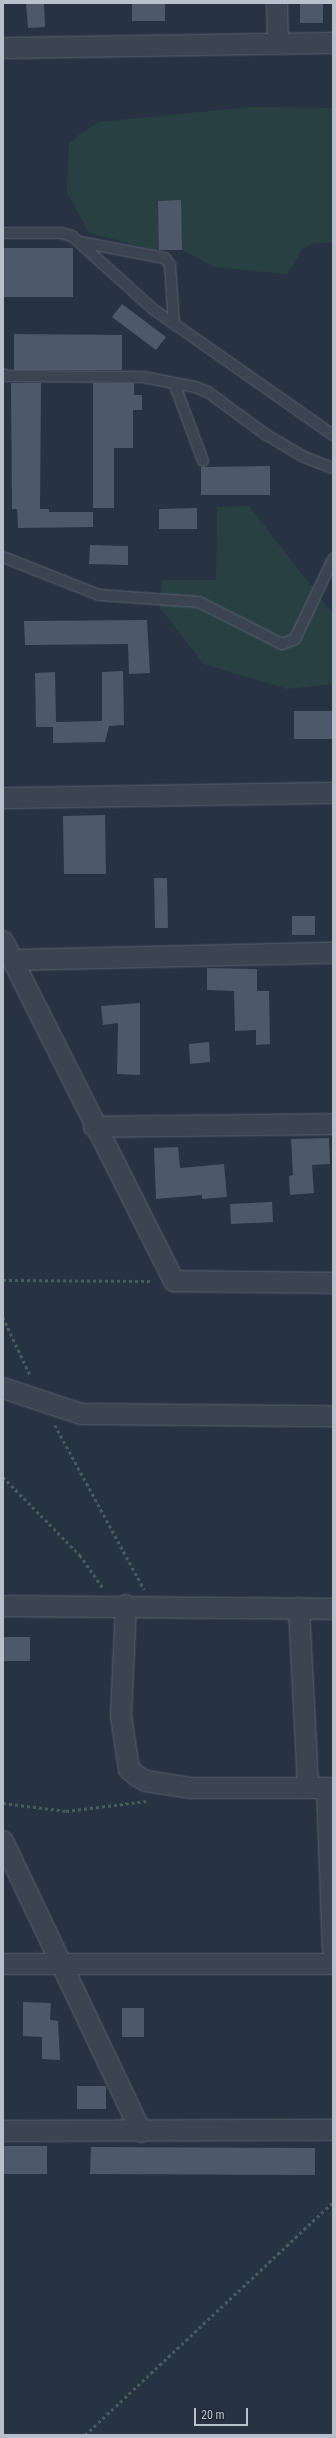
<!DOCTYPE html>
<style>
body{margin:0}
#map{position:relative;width:336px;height:2438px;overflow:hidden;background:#273242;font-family:"Roboto Condensed",sans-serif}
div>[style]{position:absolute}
.green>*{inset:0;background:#294042}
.building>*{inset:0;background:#4d596a}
.path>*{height:2.5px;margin-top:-1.25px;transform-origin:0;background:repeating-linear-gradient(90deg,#475c5f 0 3px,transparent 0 6px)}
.roads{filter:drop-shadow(0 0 1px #59626f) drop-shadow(0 0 1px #59626f)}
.service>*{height:10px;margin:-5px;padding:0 5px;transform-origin:5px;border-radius:5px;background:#3b4451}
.minor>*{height:20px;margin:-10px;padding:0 10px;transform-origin:10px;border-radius:10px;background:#3b4451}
span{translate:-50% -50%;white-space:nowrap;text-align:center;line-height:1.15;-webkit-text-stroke:3px #202937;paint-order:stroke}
.frame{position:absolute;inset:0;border:4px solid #b8c0cb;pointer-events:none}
.scale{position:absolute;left:194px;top:2408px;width:54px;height:18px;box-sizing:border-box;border:2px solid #b8c0cb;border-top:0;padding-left:5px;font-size:12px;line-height:14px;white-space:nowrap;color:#b8c0cb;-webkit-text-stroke:3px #202937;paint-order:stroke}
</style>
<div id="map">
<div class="green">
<i style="clip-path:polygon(251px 107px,333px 108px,333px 242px,312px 244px,302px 249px,287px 274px,214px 267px,182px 250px,180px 201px,159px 201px,159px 251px,89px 233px,67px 192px,69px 144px,80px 134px,99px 122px)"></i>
<i style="clip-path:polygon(249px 506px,333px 614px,333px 684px,287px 689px,204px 664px,160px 608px,162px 580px,216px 580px,217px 507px)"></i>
</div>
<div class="building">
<i style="clip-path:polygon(26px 3px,44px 3px,45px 27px,28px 28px)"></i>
<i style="clip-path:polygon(132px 3px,165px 3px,165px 21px,132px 21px)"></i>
<i style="clip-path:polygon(300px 3px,323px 3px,323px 23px,300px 23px)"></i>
<i style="clip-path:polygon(181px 200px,182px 250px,159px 250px,158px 201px)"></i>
<i style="clip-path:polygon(3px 248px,73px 248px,73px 297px,3px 297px)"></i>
<i style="clip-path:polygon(122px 304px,166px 337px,156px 350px,112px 317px)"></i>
<i style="clip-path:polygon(14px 334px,122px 335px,122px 370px,14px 370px)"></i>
<i style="clip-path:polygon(11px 383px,41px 383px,40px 509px,49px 509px,49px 512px,93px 512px,93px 527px,18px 528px,17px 509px,12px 509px)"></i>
<i style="clip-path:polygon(93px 383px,134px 383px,134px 395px,142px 395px,142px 410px,133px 410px,133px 448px,114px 448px,114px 508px,93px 508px)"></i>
<i style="clip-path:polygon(270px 466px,270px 495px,201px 495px,201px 467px)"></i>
<i style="clip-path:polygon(197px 508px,197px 529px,159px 529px,159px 509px)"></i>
<i style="clip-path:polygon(90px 545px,128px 546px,128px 565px,89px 564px)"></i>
<i style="clip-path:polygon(147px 620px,150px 673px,129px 674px,128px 644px,25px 645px,24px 621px)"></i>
<i style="clip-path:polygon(123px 671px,124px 725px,109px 726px,105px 742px,53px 743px,53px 727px,36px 727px,35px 673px,55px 672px,56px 722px,102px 721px,102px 672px)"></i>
<i style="clip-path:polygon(294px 711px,333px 711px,333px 739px,294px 739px)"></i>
<i style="clip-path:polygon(105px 815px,106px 874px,64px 874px,63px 816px)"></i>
<i style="clip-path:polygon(154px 878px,167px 878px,168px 928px,155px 928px)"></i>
<i style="clip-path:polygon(292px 916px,315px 916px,315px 935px,292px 935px)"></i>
<i style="clip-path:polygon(207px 968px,257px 969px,257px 991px,269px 991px,270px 1044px,256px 1045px,256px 1030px,235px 1031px,234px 991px,207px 990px)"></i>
<i style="clip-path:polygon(140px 1003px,140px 1075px,117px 1074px,118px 1023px,103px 1025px,101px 1006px)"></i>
<i style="clip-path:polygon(209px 1042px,210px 1062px,190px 1064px,189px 1044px)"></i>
<i style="clip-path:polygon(329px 1138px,330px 1164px,312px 1165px,314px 1193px,290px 1195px,289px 1176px,293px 1175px,291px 1139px)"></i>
<i style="clip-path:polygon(178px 1147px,180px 1168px,224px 1164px,227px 1197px,202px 1199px,202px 1195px,156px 1199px,154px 1148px)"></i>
<i style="clip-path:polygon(272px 1202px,273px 1222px,231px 1224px,230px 1204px)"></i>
<i style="clip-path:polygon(4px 1637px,30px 1637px,30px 1661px,4px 1661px)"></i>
<i style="clip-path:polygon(23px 2002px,51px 2003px,50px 2020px,58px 2021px,60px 2060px,42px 2059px,42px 2037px,23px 2036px)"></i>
<i style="clip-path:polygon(122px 2008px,144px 2008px,144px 2037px,122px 2037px)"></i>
<i style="clip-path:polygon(77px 2086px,106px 2086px,106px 2109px,77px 2109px)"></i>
<i style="clip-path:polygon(3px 2146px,47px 2146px,47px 2174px,3px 2174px)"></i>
<i style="clip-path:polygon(91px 2147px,315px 2148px,315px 2175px,90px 2174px)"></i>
</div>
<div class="path">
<i style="left:3px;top:1280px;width:149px;rotate:0.4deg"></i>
<i style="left:3px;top:1317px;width:66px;rotate:65deg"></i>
<i style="left:55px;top:1425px;width:187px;rotate:61.5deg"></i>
<i style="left:3px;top:1477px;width:110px;rotate:45.4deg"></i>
<i style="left:80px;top:1555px;width:40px;rotate:55.1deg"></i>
<i style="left:3px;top:1803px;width:64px;rotate:7.2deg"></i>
<i style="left:66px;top:1811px;width:82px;rotate:-7deg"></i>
<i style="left:85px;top:2435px;width:340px;rotate:-43.2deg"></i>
</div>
<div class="roads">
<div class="service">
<i style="left:3px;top:233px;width:58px"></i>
<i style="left:61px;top:233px;width:11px;rotate:15deg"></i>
<i style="left:72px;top:236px;width:109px;rotate:42deg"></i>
<i style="left:153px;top:309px;width:220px;rotate:35deg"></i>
<i style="left:80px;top:242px;width:86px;rotate:10.7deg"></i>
<i style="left:165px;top:258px;width:9px;rotate:54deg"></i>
<i style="left:170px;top:265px;width:59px;rotate:86.1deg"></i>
<i style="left:3px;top:374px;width:4px;rotate:27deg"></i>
<i style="left:7px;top:376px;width:136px;rotate:0.4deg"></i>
<i style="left:143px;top:377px;width:53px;rotate:10.9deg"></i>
<i style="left:195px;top:387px;width:14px;rotate:21deg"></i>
<i style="left:208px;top:392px;width:71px;rotate:36.4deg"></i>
<i style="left:265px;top:434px;width:45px;rotate:30.5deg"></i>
<i style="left:304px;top:457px;width:31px;rotate:21deg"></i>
<i style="left:174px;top:383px;width:83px;rotate:69.6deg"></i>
<i style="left:3px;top:557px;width:103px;rotate:21.6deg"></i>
<i style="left:99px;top:595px;width:100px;rotate:4deg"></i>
<i style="left:199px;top:602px;width:93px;rotate:26.8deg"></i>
<i style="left:282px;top:644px;width:14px;rotate:-21deg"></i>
<i style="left:295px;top:639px;width:89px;rotate:-64.6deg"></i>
</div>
<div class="minor">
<i style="left:277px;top:3px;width:41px;rotate:88.6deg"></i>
<i style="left:3px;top:48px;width:330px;rotate:-0.9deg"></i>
<i style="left:3px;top:798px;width:330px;rotate:-0.9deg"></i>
<i style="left:3px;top:941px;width:381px;rotate:63.3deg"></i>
<i style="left:174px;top:1281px;width:159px;rotate:0.7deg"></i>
<i style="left:13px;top:960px;width:320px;rotate:-1.3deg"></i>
<i style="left:94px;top:1127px;width:239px;rotate:-0.7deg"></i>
<i style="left:3px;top:1388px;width:82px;rotate:18.4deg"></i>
<i style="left:81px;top:1414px;width:252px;rotate:0.5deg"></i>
<i style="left:126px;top:1605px;width:111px;rotate:92.6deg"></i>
<i style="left:121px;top:1716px;width:54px;rotate:81.4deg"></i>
<i style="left:129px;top:1769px;width:11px;rotate:41deg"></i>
<i style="left:137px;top:1776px;width:10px;rotate:29deg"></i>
<i style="left:146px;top:1781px;width:46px;rotate:8.8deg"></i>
<i style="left:191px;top:1788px;width:142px"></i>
<i style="left:3px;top:1606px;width:330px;rotate:0.5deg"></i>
<i style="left:299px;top:1608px;width:180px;rotate:87.1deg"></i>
<i style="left:327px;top:1788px;width:161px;rotate:87.9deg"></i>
<i style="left:3px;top:1841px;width:322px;rotate:64.6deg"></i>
<i style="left:3px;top:1964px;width:330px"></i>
<i style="left:3px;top:2131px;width:330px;rotate:-0.2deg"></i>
</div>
</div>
<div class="frame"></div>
<div class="scale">20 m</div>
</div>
